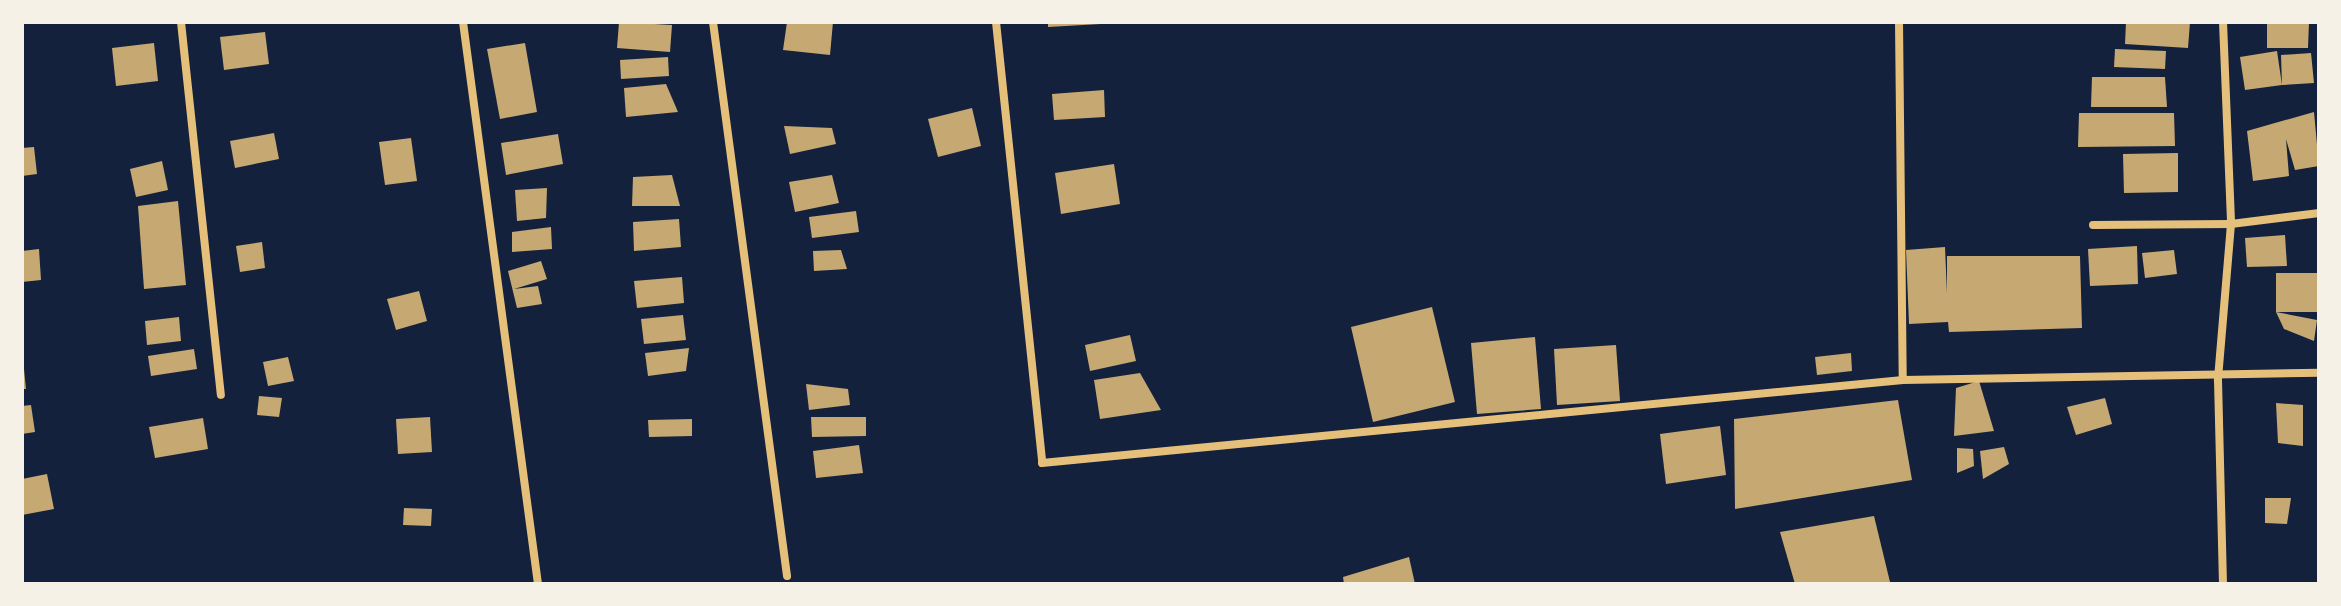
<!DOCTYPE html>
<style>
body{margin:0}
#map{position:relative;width:2341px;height:606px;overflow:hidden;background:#14213d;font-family:"Titillium Web",sans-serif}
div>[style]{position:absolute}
.building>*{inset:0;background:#c6a872}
.minor>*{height:8px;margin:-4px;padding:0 4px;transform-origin:4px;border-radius:4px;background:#e5c07b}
span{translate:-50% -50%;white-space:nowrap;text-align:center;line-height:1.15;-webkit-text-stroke:6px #f6f1e7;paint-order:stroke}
.frame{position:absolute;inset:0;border:24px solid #f6f1e7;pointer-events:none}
</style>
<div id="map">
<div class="building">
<i style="clip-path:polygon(619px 22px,672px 25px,670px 52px,617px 48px)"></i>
<i style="clip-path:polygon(787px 22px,833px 22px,830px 55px,783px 50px)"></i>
<i style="clip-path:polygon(1048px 22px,1100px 22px,1101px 24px,1048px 27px)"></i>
<i style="clip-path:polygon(2126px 22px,2190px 22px,2188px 48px,2125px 44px)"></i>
<i style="clip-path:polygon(2267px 22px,2309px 22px,2308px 48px,2267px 48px)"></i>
<i style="clip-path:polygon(265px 32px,269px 64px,224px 70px,220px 37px)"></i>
<i style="clip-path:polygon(154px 43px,158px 81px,116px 86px,112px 48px)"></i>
<i style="clip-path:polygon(525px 43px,537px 112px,500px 119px,487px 49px)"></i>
<i style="clip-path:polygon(2115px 49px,2166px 51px,2165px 69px,2114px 67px)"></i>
<i style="clip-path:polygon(2277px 51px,2282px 85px,2245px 90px,2240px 57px)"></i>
<i style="clip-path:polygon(2311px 53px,2314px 83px,2282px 85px,2281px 55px)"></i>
<i style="clip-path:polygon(668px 57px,669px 76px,621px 79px,620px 60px)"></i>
<i style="clip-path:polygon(2092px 77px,2165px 77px,2167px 107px,2091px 107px)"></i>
<i style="clip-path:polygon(666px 84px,678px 112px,626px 117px,624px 88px)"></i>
<i style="clip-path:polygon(1104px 90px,1105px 117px,1054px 120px,1052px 94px)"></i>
<i style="clip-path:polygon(972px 108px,981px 146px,938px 157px,928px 119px)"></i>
<i style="clip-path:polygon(2314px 112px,2319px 166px,2295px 170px,2286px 139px,2289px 176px,2253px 181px,2247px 131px)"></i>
<i style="clip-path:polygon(2079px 113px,2174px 113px,2175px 146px,2078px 147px)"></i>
<i style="clip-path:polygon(784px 126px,832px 128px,836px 144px,790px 154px)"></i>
<i style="clip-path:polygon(274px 133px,279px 159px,235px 168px,230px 141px)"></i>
<i style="clip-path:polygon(558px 134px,563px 164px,506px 175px,501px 143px)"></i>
<i style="clip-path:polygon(411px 138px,417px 181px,385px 185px,379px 142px)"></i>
<i style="clip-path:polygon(34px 147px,37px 174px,22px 176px,22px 148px)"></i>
<i style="clip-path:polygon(2178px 153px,2178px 192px,2124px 193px,2123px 154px)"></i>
<i style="clip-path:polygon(162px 161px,168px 190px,136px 197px,130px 169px)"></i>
<i style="clip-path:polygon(1114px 164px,1120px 204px,1061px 214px,1055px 173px)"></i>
<i style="clip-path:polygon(672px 175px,680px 206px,632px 206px,633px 177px)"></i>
<i style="clip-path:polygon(832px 175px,839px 203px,795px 212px,789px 182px)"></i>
<i style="clip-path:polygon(547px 188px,546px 218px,517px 221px,515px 190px)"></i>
<i style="clip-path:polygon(178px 201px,186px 285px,144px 289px,138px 206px)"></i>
<i style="clip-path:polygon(856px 211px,859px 232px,812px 238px,809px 217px)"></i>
<i style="clip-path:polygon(679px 219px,681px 247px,634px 251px,633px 222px)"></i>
<i style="clip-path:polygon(551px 227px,552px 249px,512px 252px,512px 232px)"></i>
<i style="clip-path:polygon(2285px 235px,2287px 266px,2247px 267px,2245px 238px)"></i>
<i style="clip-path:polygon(262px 242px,265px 268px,240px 272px,236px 246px)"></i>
<i style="clip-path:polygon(2137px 246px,2138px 284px,2090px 286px,2088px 249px)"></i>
<i style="clip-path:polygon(1945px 247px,1947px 293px,1947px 256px,2080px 256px,2082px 328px,1949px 332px,1948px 322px,1909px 324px,1906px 250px)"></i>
<i style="clip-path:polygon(39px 249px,41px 280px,22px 282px,22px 251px)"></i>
<i style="clip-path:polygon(841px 250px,847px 269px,814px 271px,813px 251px)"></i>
<i style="clip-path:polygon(2174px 250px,2177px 274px,2145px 278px,2142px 253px)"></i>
<i style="clip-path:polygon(541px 261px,547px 279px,514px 289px,538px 286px,542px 304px,517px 308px,508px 271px)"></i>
<i style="clip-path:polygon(2276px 273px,2319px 273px,2319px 312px,2276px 312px)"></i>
<i style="clip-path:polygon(682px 277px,684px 303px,637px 308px,634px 281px)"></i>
<i style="clip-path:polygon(419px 291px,427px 321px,396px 330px,387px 299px)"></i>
<i style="clip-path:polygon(1432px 307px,1455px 402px,1373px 422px,1351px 327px)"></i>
<i style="clip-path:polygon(2276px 312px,2317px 320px,2314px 341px,2284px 329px)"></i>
<i style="clip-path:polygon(683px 315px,686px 340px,644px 344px,641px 319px)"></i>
<i style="clip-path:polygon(179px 317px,181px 341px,147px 345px,145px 321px)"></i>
<i style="clip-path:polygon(1130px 335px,1136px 361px,1090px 371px,1085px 345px)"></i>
<i style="clip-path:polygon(1535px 337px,1541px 409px,1477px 414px,1471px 343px)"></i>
<i style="clip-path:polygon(1616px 345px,1620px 401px,1557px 405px,1554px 349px)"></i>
<i style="clip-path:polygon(689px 348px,686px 371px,648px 376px,645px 353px)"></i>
<i style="clip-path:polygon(194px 349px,197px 369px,151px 376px,148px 356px)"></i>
<i style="clip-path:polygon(1851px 353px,1852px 371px,1817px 375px,1815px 357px)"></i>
<i style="clip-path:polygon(288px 357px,294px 381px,268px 386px,263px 362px)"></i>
<i style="clip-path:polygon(22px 369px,24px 369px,26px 389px,22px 389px)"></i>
<i style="clip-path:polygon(1140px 373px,1161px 410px,1100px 419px,1094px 380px)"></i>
<i style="clip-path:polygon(1979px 381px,1994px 431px,1954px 436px,1956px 388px)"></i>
<i style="clip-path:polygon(806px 384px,848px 389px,850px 405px,809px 410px)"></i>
<i style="clip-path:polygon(259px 396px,282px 398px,279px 417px,257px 415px)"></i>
<i style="clip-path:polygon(2105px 398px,2112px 424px,2076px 435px,2067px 407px)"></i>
<i style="clip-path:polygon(1898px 400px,1912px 480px,1735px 509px,1734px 419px)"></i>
<i style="clip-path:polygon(2276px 403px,2303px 405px,2303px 446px,2278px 443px)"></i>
<i style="clip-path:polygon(31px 405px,35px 432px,22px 434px,22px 406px)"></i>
<i style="clip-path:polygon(430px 417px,432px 452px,398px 454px,396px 419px)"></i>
<i style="clip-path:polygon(811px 417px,866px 417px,866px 436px,812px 437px)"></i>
<i style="clip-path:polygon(203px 418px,208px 449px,155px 458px,149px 427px)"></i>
<i style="clip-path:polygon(692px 419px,692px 436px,649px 437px,648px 420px)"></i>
<i style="clip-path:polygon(1720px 426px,1726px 475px,1666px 484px,1660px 434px)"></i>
<i style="clip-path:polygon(859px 445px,863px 473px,816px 478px,813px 451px)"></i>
<i style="clip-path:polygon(2004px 447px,2009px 464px,1983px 479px,1980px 451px)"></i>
<i style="clip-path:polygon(1957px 448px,1973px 449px,1974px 466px,1957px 473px)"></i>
<i style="clip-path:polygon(47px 474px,54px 509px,22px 515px,22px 479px)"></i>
<i style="clip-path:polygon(2265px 498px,2291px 498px,2287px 524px,2265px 523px)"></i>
<i style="clip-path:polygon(404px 508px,432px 509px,431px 526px,403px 525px)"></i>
<i style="clip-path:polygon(1874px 516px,1890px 582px,1795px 584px,1780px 532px)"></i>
<i style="clip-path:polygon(1409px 557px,1415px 584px,1344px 584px,1343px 577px)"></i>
</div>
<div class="minor">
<i style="left:181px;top:22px;width:375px;rotate:83.9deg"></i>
<i style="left:463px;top:22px;width:567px;rotate:82.4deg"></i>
<i style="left:713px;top:22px;width:559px;rotate:82.39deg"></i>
<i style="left:996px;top:22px;width:443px;rotate:84deg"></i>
<i style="left:1042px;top:463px;width:865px;rotate:-5.51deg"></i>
<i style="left:1903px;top:380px;width:416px;rotate:-1deg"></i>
<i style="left:1899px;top:22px;width:358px;rotate:89.4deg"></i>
<i style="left:2223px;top:22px;width:202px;rotate:87.7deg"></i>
<i style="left:2231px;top:224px;width:157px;rotate:94.8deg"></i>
<i style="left:2218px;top:380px;width:204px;rotate:88.6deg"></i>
<i style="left:2093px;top:225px;width:138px;rotate:-0.4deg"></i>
<i style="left:2231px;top:224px;width:89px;rotate:-7.1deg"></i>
</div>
<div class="frame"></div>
</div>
